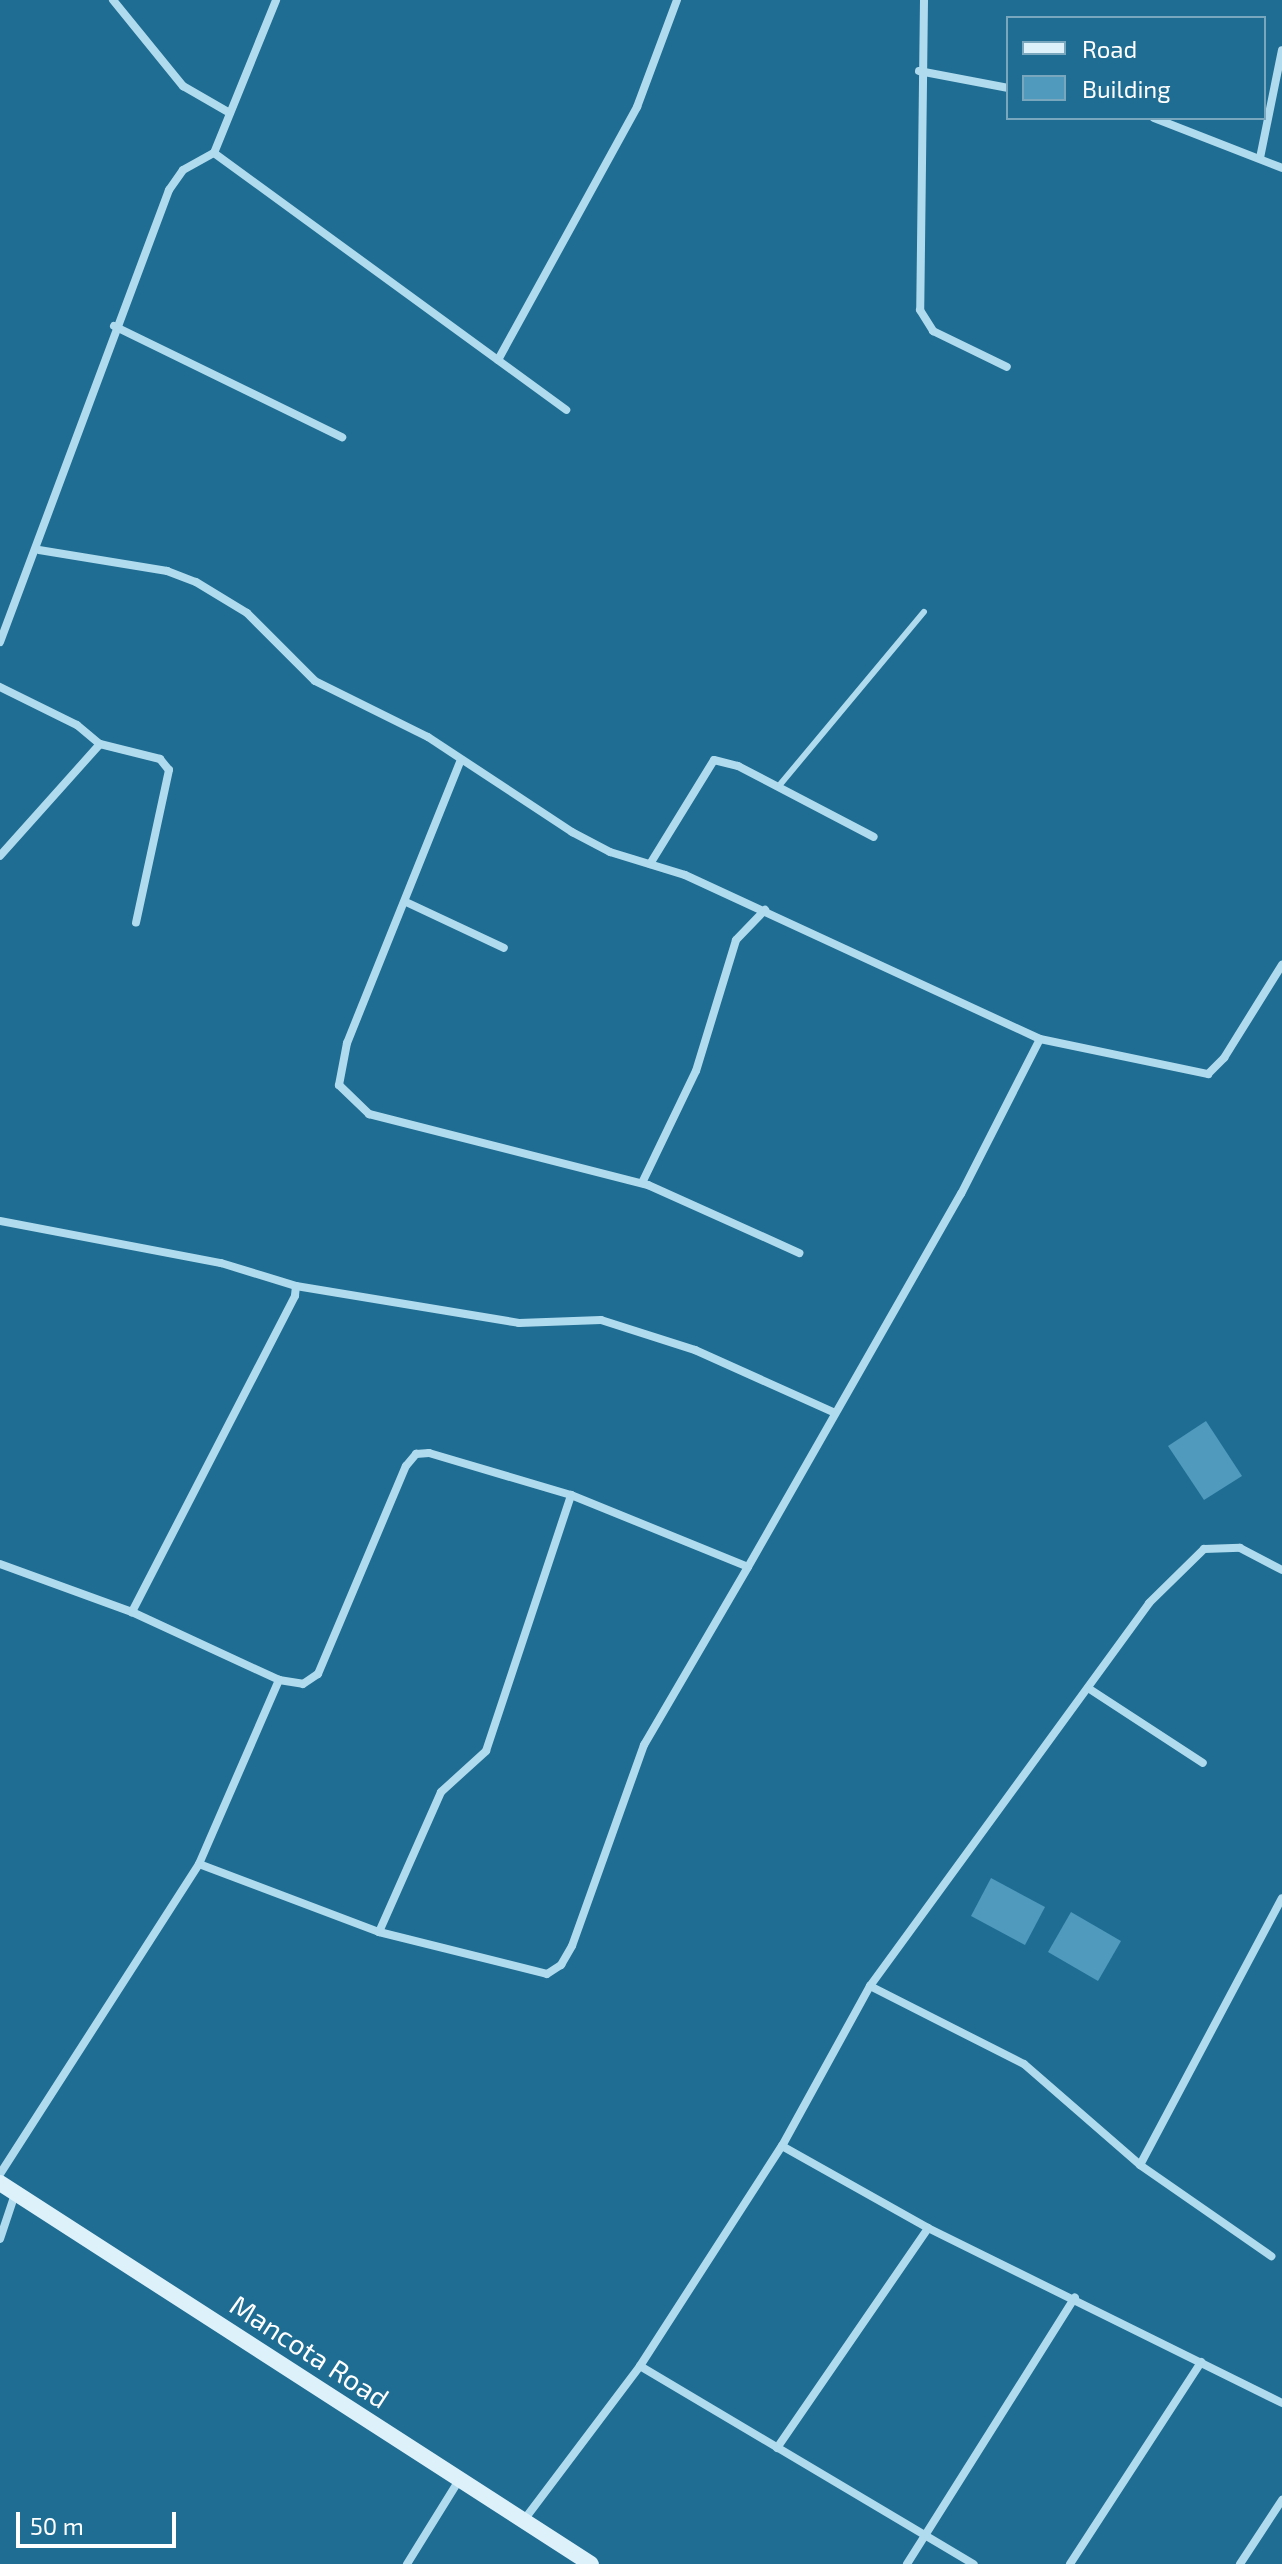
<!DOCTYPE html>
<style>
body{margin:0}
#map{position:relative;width:1282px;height:2564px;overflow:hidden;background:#1f6d93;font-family:"Exo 2",sans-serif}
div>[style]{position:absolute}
.building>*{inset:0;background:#4f9abd}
.lane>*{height:6px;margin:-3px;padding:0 3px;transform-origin:3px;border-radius:3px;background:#b0dbee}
.street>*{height:8px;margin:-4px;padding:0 4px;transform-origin:4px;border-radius:4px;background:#b0dbee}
.secondary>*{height:16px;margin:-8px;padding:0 8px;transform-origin:8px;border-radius:8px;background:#ddf1fa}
span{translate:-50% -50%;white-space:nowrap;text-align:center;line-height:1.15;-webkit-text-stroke:8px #1f6d93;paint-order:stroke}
.street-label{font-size:28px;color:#fff}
.legend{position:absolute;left:1006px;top:16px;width:260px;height:104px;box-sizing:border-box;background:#1f6d93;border:2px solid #79a7be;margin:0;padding:10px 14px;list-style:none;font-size:24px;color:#fff}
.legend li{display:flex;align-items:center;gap:16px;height:40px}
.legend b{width:40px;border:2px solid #79a7be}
.scale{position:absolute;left:16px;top:2512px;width:160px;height:36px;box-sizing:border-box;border:4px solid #fff;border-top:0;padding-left:10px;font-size:24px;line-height:28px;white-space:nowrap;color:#fff;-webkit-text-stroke:6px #1f6d93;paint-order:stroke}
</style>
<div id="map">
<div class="building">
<i style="clip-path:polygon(1206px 1421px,1242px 1476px,1204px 1500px,1168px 1446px)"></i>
<i style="clip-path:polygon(991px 1878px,1045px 1907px,1025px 1945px,971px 1916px)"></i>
<i style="clip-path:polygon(1071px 1912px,1121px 1941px,1098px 1981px,1048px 1952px)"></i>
</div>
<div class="lane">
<i style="left:778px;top:787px;width:228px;rotate:-50.2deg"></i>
</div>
<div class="street">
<i style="left:113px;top:0;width:111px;rotate:50.9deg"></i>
<i style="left:183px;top:86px;width:54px;rotate:29.9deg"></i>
<i style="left:924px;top:0;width:310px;rotate:90.7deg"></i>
<i style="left:920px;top:310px;width:25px;rotate:58deg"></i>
<i style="left:933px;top:331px;width:82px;rotate:25.9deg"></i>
<i style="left:919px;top:71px;width:91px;rotate:10.8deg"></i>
<i style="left:1154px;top:118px;width:137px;rotate:21.3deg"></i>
<i style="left:214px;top:153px;width:436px;rotate:36.1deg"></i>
<i style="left:1260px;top:158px;width:110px;rotate:-78.5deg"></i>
<i style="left:114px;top:326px;width:254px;rotate:26deg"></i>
<i style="left:498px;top:360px;width:289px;rotate:-61.2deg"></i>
<i style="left:637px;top:107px;width:114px;rotate:-69.5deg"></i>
<i style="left:39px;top:550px;width:130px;rotate:9.3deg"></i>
<i style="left:167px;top:571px;width:31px;rotate:21deg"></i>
<i style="left:196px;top:582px;width:60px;rotate:31.3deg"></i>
<i style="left:247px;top:613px;width:96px;rotate:45deg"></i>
<i style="left:315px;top:681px;width:126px;rotate:26.4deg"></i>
<i style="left:428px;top:737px;width:173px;rotate:33.4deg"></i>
<i style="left:572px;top:832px;width:43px;rotate:27.8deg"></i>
<i style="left:610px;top:852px;width:78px;rotate:17deg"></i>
<i style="left:685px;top:875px;width:391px;rotate:24.8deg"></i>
<i style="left:1040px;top:1039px;width:172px;rotate:11.8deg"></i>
<i style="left:1208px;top:1074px;width:23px;rotate:-45deg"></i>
<i style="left:1224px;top:1058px;width:110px;rotate:-58.1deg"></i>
<i style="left:0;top:642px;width:483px;rotate:-69.5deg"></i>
<i style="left:169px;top:190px;width:24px;rotate:-55deg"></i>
<i style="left:183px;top:170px;width:35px;rotate:-29deg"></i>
<i style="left:214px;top:153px;width:165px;rotate:-67.9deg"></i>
<i style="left:0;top:687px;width:86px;rotate:26.3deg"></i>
<i style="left:77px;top:725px;width:30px;rotate:40deg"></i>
<i style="left:100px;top:744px;width:150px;rotate:131.8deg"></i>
<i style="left:100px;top:744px;width:62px;rotate:14deg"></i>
<i style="left:160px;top:759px;width:14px;rotate:51deg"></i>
<i style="left:169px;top:770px;width:156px;rotate:102.2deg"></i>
<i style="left:460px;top:762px;width:303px;rotate:111.9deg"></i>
<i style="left:347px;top:1043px;width:43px;rotate:100.8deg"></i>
<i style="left:339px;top:1085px;width:42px;rotate:44deg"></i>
<i style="left:369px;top:1114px;width:288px;rotate:14.3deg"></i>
<i style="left:648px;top:1185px;width:166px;rotate:24.2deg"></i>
<i style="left:650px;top:864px;width:122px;rotate:-58.4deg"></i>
<i style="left:714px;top:760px;width:25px;rotate:14deg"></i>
<i style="left:738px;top:766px;width:153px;rotate:27.6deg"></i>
<i style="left:406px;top:902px;width:108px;rotate:25.1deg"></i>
<i style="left:642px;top:1183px;width:124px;rotate:-64.3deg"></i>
<i style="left:696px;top:1071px;width:137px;rotate:-73deg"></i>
<i style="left:736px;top:940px;width:42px;rotate:-46deg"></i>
<i style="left:0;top:1221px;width:225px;rotate:10.8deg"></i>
<i style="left:221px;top:1263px;width:78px;rotate:17deg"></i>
<i style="left:296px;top:1286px;width:10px;rotate:96deg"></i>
<i style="left:295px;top:1296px;width:356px;rotate:117.3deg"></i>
<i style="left:296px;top:1286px;width:226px;rotate:9.4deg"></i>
<i style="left:519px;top:1323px;width:82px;rotate:-2.1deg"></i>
<i style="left:601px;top:1320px;width:99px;rotate:17.7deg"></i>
<i style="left:695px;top:1350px;width:151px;rotate:24.2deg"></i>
<i style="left:0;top:1564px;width:140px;rotate:20deg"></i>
<i style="left:132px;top:1612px;width:162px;rotate:24.8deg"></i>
<i style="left:279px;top:1680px;width:24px;rotate:9deg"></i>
<i style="left:303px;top:1684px;width:18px;rotate:-34deg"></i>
<i style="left:318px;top:1674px;width:226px;rotate:-67.1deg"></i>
<i style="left:406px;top:1466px;width:16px;rotate:-50deg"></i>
<i style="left:416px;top:1454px;width:13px;rotate:-4deg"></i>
<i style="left:429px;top:1453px;width:148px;rotate:16.5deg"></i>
<i style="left:571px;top:1495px;width:191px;rotate:22.1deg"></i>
<i style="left:748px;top:1567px;width:430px;rotate:-60.3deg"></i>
<i style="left:961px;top:1194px;width:174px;rotate:-63deg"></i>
<i style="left:1088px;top:1688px;width:137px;rotate:33.1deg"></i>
<i style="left:199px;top:1864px;width:192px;rotate:20.7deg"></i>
<i style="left:379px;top:1932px;width:173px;rotate:14deg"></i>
<i style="left:547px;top:1974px;width:17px;rotate:-33deg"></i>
<i style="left:561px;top:1965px;width:22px;rotate:-60deg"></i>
<i style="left:572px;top:1946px;width:214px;rotate:-70.3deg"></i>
<i style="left:644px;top:1745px;width:206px;rotate:-59.7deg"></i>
<i style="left:379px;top:1932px;width:153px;rotate:-66.1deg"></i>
<i style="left:441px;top:1792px;width:61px;rotate:-42.3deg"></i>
<i style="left:486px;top:1751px;width:270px;rotate:-71.6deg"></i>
<i style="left:870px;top:1986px;width:173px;rotate:26.9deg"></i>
<i style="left:1024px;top:2064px;width:154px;rotate:41deg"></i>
<i style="left:1140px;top:2165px;width:160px;rotate:34.8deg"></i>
<i style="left:782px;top:2146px;width:167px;rotate:29.3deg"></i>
<i style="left:928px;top:2228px;width:395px;rotate:26.3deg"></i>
<i style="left:1140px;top:2165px;width:302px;rotate:-62deg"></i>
<i style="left:0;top:2174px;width:368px;rotate:-57.3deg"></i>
<i style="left:199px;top:1864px;width:201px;rotate:-66.5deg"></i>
<i style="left:0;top:2239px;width:47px;rotate:-71.6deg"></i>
<i style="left:640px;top:2366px;width:388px;rotate:30.7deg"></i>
<i style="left:777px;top:2448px;width:267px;rotate:-55.5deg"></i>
<i style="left:524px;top:2520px;width:193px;rotate:-53deg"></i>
<i style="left:640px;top:2366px;width:262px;rotate:-57.2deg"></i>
<i style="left:782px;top:2146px;width:183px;rotate:-61.2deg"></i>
<i style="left:870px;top:1986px;width:474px;rotate:-53.9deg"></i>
<i style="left:1149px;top:1603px;width:77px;rotate:-44.5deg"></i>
<i style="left:1204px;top:1549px;width:36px;rotate:-2deg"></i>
<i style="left:1240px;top:1548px;width:47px;rotate:27.6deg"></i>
<i style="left:407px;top:2564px;width:99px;rotate:-58.2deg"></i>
<i style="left:907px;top:2564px;width:315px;rotate:-57.8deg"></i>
<i style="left:1070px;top:2564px;width:241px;rotate:-57deg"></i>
<i style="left:1240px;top:2564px;width:77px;rotate:-56.7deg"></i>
</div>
<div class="secondary">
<i style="left:0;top:2183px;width:703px;rotate:32.81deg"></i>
</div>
<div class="street-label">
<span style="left:310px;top:2351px;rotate:33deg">Mancota Road</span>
</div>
<ul class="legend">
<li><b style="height:10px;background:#ddf1fa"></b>Road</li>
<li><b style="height:22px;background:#4f9abd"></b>Building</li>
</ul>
<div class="scale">50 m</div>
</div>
